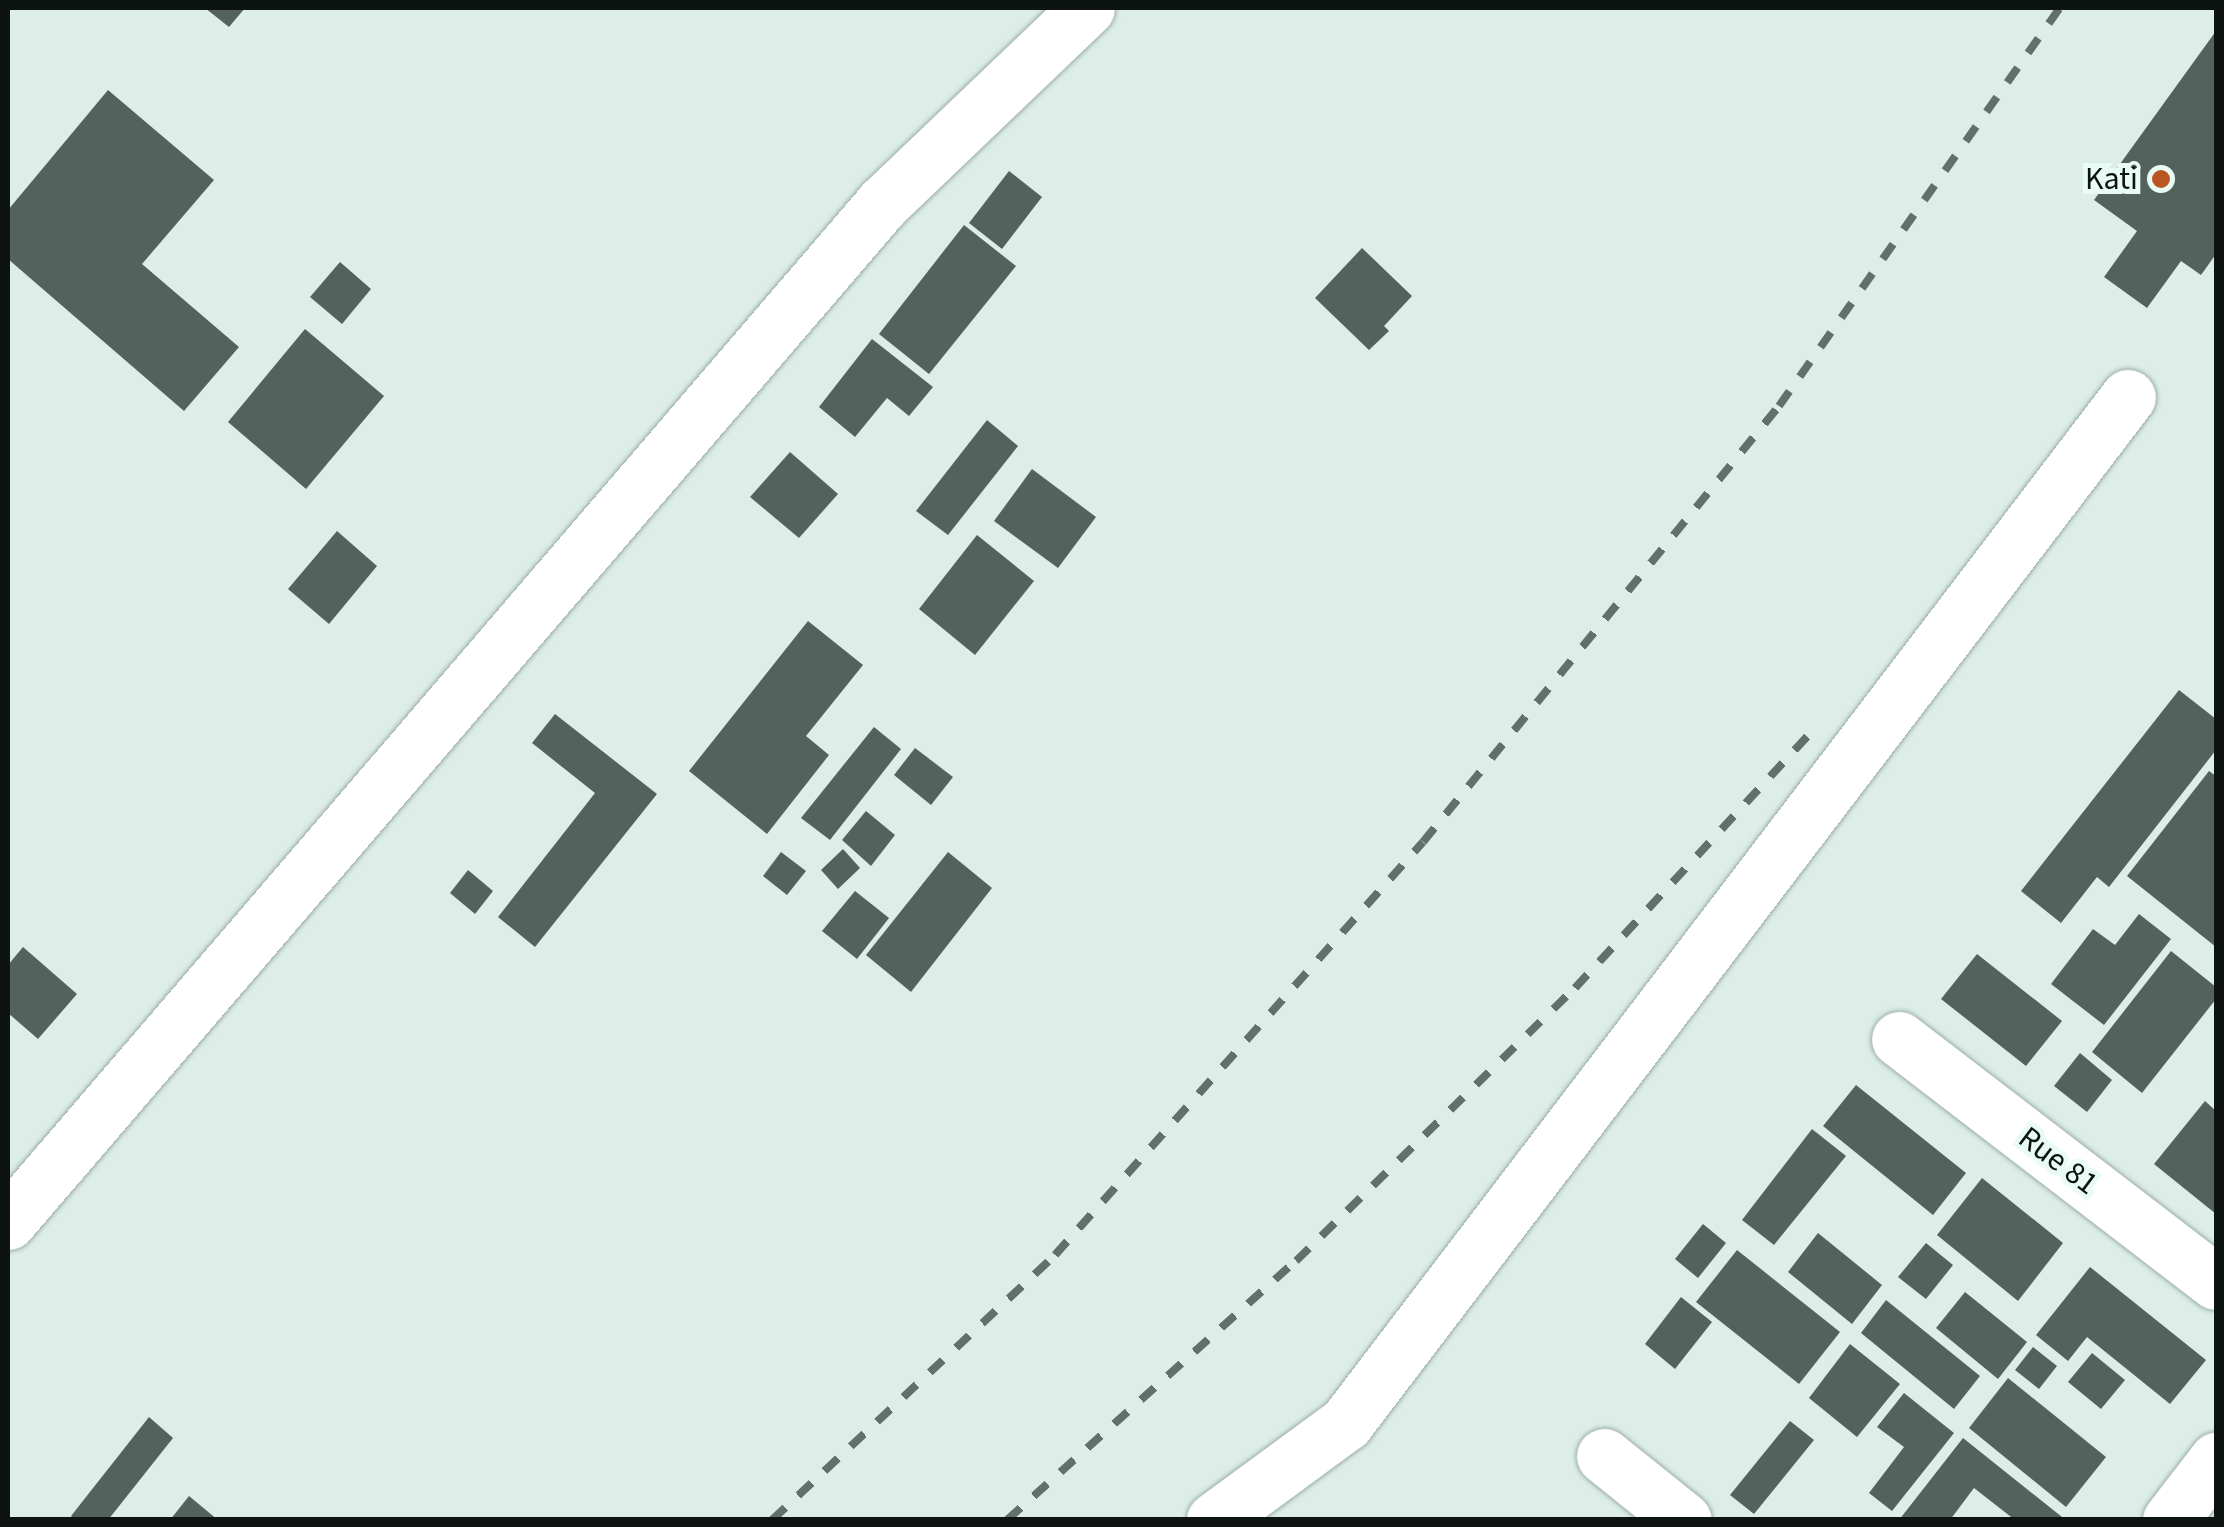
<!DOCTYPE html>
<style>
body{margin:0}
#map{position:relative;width:2224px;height:1527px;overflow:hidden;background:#dceee7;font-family:"Source Sans 3",sans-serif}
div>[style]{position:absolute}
.building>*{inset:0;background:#53625d}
.roads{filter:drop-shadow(0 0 2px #9cada7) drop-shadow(0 0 2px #9cada7)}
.minor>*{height:55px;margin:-27.5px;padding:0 27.5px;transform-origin:27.5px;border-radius:27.5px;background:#fff}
.rail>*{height:8px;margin-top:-4px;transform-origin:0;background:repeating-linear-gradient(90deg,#636f6a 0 18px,transparent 0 36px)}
.dots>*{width:28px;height:28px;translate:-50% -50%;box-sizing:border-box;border:5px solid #e9fbf5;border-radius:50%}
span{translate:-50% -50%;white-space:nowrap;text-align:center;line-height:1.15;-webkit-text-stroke:10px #e9fbf5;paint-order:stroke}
.poi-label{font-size:32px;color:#0c1310}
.right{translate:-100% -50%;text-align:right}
.street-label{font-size:32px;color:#0c1310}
.frame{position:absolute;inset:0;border:10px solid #0c1310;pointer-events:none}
</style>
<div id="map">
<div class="building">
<i style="clip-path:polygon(205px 8px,245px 8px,229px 27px)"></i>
<i style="clip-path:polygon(2216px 31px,2216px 254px,2201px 275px,2181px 261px,2147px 308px,2104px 277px,2137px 231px,2094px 200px)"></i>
<i style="clip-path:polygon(108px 90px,214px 180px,142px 264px,239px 347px,184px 411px,8px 259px,8px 210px)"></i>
<i style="clip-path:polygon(1009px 171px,1042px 197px,1002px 249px,969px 223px)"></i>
<i style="clip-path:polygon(964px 225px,1016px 266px,929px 374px,879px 334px)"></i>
<i style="clip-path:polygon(1362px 248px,1412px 296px,1384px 326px,1389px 331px,1369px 350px,1315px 298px)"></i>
<i style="clip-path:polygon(340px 262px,371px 289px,342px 324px,310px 297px)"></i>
<i style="clip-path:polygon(305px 329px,384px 396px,306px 489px,228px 422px)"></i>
<i style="clip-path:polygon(872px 339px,933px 387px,909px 416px,887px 398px,855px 437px,819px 407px)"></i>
<i style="clip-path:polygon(987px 420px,1018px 446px,948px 535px,916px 511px)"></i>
<i style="clip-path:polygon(790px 452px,838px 494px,799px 538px,750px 497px)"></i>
<i style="clip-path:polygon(1032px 469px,1096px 517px,1058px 568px,994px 521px)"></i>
<i style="clip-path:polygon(337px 531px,377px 566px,329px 624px,288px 589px)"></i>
<i style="clip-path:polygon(977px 535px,1034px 581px,975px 655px,919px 609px)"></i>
<i style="clip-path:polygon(808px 621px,863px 665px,806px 736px,829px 755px,767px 834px,689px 771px)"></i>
<i style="clip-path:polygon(2179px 690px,2216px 719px,2216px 750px,2109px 887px,2097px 877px,2061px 923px,2021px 891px)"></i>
<i style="clip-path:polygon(555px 714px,657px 794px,535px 947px,498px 917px,595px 793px,532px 743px)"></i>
<i style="clip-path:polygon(874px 727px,901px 749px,830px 840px,801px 818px)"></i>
<i style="clip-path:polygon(915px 748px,953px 777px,931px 805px,894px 775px)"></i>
<i style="clip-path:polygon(2209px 771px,2216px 776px,2216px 947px,2127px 876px)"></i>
<i style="clip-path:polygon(866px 811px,895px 835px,871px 866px,842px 840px)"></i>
<i style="clip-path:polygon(843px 849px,860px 868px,838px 889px,821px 870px)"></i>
<i style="clip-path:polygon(781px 852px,806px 871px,787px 895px,763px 876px)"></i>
<i style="clip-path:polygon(948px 852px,992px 888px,911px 992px,866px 955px)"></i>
<i style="clip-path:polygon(468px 870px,493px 891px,475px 914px,450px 893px)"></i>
<i style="clip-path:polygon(855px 891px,889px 918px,857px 959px,822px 931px)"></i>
<i style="clip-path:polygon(2139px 914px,2171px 939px,2104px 1025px,2051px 984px,2093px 929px,2115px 945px)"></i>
<i style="clip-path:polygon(23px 947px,77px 994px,38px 1039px,8px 1013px,8px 965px)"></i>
<i style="clip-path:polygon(2171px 951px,2216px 987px,2216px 999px,2142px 1093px,2092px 1052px)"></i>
<i style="clip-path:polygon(1977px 954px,2062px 1021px,2026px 1066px,1941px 999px)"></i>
<i style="clip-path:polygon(2080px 1053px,2112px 1080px,2087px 1112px,2054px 1086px)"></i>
<i style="clip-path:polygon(1856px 1085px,1966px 1173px,1933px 1215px,1823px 1126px)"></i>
<i style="clip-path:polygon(2205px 1101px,2216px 1111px,2216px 1214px,2154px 1164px)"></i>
<i style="clip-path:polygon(1812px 1129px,1846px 1156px,1774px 1245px,1742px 1220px)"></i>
<i style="clip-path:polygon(1982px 1178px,2063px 1243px,2018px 1301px,1937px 1235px)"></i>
<i style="clip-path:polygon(1703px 1224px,1726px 1243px,1698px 1278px,1675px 1259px)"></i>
<i style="clip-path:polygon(1818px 1233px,1882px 1285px,1852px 1324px,1788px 1272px)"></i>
<i style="clip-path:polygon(1926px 1243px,1953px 1265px,1926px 1299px,1898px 1277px)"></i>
<i style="clip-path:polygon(1737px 1250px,1840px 1332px,1799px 1384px,1696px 1302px)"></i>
<i style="clip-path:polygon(2090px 1267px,2206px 1360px,2170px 1404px,2087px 1337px,2068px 1361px,2036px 1335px)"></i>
<i style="clip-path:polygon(1965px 1292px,2027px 1342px,1998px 1379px,1936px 1328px)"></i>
<i style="clip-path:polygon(1681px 1297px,1712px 1322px,1675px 1369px,1645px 1344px)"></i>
<i style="clip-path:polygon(1886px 1300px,1980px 1376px,1954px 1409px,1861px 1333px)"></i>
<i style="clip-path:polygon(1850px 1344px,1900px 1384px,1857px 1437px,1809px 1398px)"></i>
<i style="clip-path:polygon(2033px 1347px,2057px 1366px,2039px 1389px,2015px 1370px)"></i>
<i style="clip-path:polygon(2092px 1353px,2125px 1380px,2101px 1409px,2068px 1382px)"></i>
<i style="clip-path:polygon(2008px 1378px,2106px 1457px,2066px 1507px,1969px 1428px)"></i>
<i style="clip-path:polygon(1904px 1393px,1954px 1433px,1892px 1511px,1869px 1493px,1904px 1447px,1877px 1427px)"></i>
<i style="clip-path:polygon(149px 1417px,173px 1438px,108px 1520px,75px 1520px,71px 1516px)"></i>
<i style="clip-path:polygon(1790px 1421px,1814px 1440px,1754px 1514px,1730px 1495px)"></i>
<i style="clip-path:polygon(1963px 1438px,2062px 1517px,2060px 1520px,2015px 1520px,1974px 1488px,1950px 1520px,1899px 1520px)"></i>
<i style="clip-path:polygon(189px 1496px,218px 1520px,170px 1520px)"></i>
</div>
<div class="roads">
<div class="minor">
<i style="left:1899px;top:1039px;width:399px;rotate:37.5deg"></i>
<i style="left:8px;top:1222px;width:1343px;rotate:-49.35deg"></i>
<i style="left:883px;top:203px;width:282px;rotate:-43.7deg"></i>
<i style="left:1604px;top:1456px;width:102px;rotate:38.7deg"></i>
<i style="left:1214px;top:1520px;width:164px;rotate:-36.3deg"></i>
<i style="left:1346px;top:1423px;width:1290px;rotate:-52.69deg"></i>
<i style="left:2170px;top:1520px;width:76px;rotate:-52.5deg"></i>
</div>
</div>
<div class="rail">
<i style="left:772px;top:1520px;width:388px;rotate:-43.1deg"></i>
<i style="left:1055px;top:1255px;width:553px;rotate:-48.3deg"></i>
<i style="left:1423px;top:842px;width:563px;rotate:-50.77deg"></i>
<i style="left:1779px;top:406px;width:487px;rotate:-54.8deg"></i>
<i style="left:1007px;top:1520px;width:388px;rotate:-41.9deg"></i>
<i style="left:1296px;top:1261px;width:390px;rotate:-44.4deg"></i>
<i style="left:1575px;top:988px;width:359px;rotate:-47.3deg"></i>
</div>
<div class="dots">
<i style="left:2161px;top:179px;background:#ba5622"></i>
</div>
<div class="poi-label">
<span class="right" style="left:2138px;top:179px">Kati</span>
</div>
<div class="street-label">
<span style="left:2058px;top:1161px;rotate:37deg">Rue 81</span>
</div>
<div class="frame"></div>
</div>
